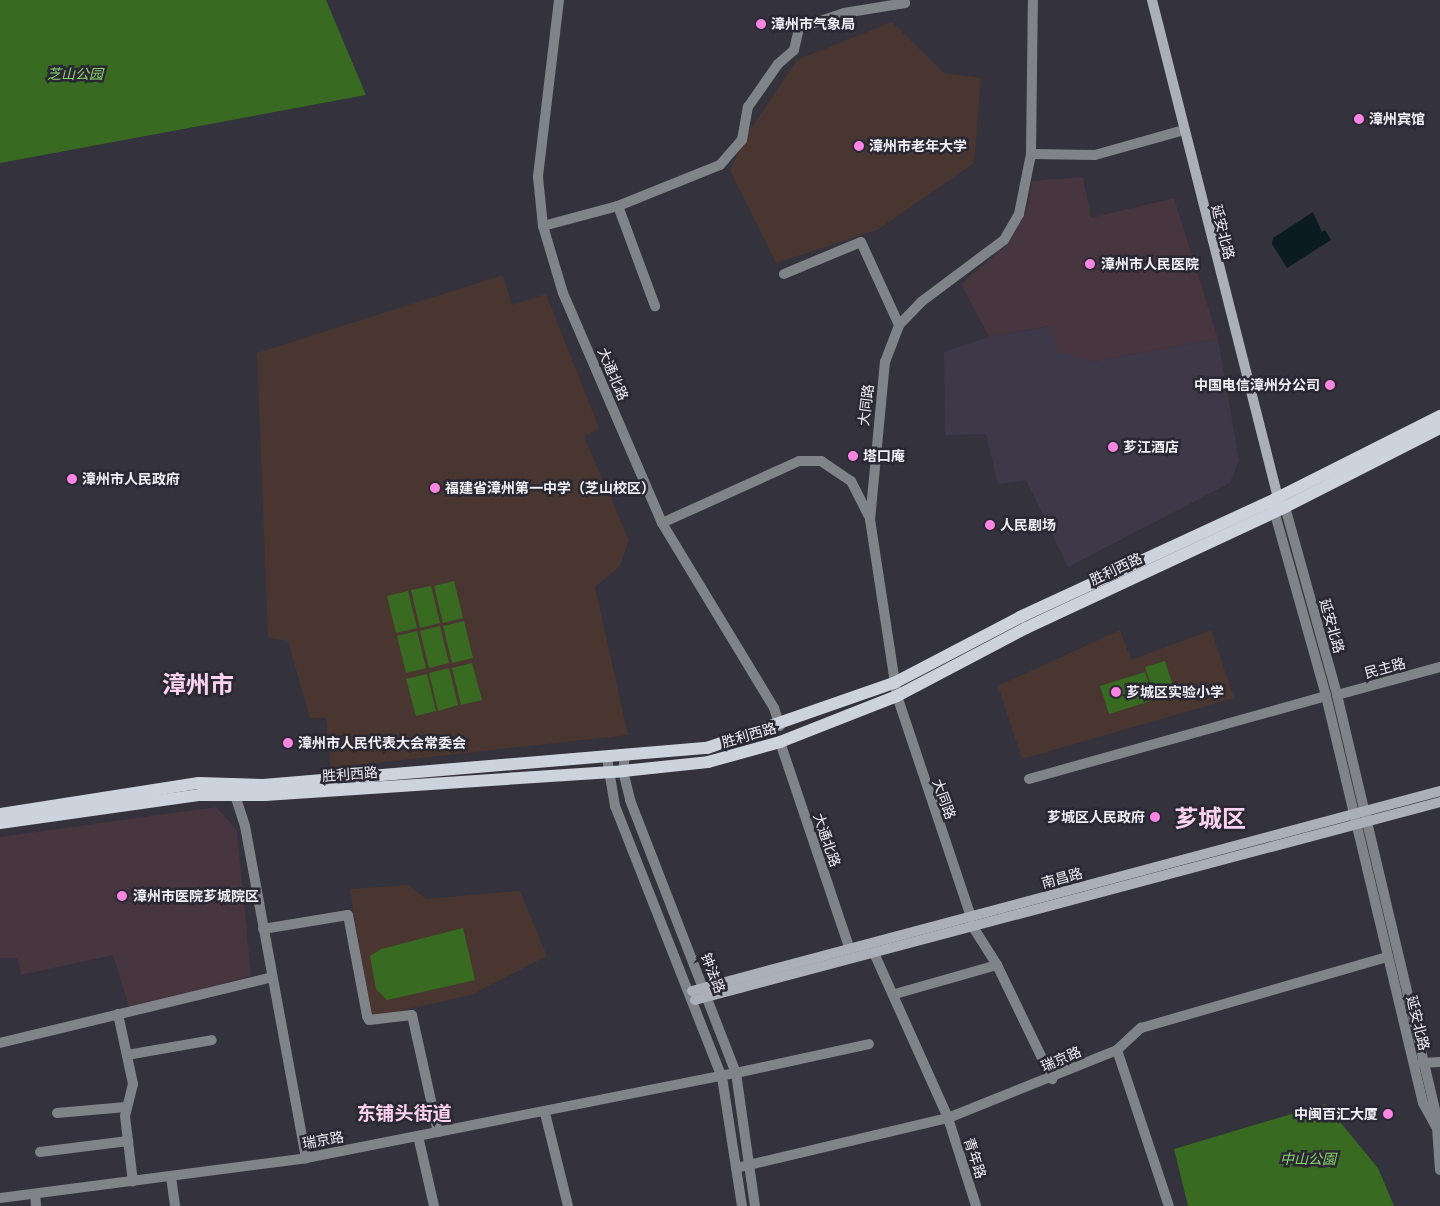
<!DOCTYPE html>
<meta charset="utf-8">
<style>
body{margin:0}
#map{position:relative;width:1440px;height:1206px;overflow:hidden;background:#34323c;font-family:"Libre Baskerville","Noto Sans SC",serif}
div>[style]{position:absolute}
.built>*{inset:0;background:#3d3949}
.education>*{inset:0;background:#493630}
.medical>*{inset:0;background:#47353f}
.green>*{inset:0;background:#386a21}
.water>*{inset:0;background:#0a1c21}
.minor>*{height:10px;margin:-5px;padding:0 5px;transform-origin:5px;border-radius:5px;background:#808388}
.tertiary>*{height:10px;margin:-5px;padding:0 5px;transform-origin:5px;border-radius:5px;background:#808388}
.secondary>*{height:10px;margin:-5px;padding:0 5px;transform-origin:5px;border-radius:5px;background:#abb0b8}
.primary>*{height:12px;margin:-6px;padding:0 6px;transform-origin:6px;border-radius:6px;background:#cdd3dd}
.dots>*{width:14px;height:14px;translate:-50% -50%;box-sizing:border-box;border:2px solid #2a2832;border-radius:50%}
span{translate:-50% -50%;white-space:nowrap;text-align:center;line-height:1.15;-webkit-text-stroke:5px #2a2832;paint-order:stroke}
.poi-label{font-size:14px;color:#f1eff6;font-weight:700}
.left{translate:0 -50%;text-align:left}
.right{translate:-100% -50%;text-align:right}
.park-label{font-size:14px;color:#8ad66b;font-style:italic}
.street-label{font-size:14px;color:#f1eff6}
.district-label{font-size:19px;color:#fbd2f0;font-weight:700}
.town-label{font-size:24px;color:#fbd2f0;font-weight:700}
</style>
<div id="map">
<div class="built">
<i style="clip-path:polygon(1050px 326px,1089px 362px,1218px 339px,1239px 460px,1230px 483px,1068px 567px,1026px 480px,998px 484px,986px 434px,945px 435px,944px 352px,989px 337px)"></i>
</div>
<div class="education">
<i style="clip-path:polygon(892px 22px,944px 73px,981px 78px,974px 163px,877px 230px,776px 263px,730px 170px,750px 130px,797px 60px)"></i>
<i style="clip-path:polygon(503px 275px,512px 305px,546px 294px,599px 428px,584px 437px,629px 540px,620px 566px,595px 587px,628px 735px,331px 768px,326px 718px,310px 718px,288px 641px,268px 637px,257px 353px)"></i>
<i style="clip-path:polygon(1120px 630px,1131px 660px,1211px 630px,1234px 698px,1022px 759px,998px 686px)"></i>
<i style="clip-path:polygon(409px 885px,426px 899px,520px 891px,547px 956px,471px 995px,371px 1017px,350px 889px)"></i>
</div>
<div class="medical">
<i style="clip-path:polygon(1083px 177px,1091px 218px,1174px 198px,1218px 339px,1089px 362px,1058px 351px,1049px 326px,989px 337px,961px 284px,1008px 244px,1027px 211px,1032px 181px)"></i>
<i style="clip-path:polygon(216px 807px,237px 830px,251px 976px,129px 1007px,113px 955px,21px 975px,17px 958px,0 958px,0 837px)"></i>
</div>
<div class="green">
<i style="clip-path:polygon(0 0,326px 0,366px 95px,0 163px)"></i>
<i style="clip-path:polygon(454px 581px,463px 618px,443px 623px,434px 586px)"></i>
<i style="clip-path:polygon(431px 586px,440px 623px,420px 628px,411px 590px)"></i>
<i style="clip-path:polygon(408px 591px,417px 628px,396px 633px,387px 596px)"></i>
<i style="clip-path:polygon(464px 621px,473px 658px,452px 663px,443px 626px)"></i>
<i style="clip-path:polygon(440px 626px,449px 663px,429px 668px,420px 631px)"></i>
<i style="clip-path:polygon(417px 631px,426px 668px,406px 673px,397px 636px)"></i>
<i style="clip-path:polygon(1165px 661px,1176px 695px,1156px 701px,1145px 667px)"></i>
<i style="clip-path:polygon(472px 663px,482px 700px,461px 705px,452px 668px)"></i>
<i style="clip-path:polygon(449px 668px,458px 705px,438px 711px,429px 673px)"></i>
<i style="clip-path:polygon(1145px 672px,1154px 700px,1109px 714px,1100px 686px)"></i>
<i style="clip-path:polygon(427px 674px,436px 711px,416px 716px,406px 679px)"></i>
<i style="clip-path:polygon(463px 928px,475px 980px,387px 1000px,376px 989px,370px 956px,381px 949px)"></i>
<i style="clip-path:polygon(1325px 1104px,1378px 1168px,1394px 1206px,1188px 1206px,1174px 1149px)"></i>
</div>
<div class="water">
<i style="clip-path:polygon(1313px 212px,1322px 232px,1325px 230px,1331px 240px,1287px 268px,1272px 244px,1273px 238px)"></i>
</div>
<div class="minor">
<i style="left:1031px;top:154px;width:64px;rotate:0.9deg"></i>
<i style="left:1095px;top:155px;width:92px;rotate:-15.7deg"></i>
<i style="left:618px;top:206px;width:107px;rotate:69.7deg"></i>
<i style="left:543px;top:226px;width:78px;rotate:-14.9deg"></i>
<i style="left:618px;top:206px;width:110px;rotate:-21.9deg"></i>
<i style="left:720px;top:165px;width:33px;rotate:-49deg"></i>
<i style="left:742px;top:140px;width:34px;rotate:-80deg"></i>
<i style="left:748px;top:107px;width:52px;rotate:-55.1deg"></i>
<i style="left:778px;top:64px;width:21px;rotate:-41deg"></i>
<i style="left:794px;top:50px;width:23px;rotate:-77deg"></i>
<i style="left:799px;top:28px;width:47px;rotate:-18.4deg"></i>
<i style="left:844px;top:13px;width:62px;rotate:-9.3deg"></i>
<i style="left:784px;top:274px;width:83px;rotate:-22.6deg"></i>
<i style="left:861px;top:242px;width:91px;rotate:65.4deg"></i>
<i style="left:1273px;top:507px;width:196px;rotate:74.3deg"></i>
<i style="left:1326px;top:696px;width:418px;rotate:76.6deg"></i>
<i style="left:1423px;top:1103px;width:26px;rotate:61deg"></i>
<i style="left:1285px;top:507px;width:195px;rotate:74.5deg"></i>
<i style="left:1337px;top:695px;width:430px;rotate:76.7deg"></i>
<i style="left:1436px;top:1113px;width:57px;rotate:86deg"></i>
<i style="left:662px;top:523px;width:150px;rotate:-24.3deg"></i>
<i style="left:799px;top:461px;width:22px"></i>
<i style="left:821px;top:461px;width:36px;rotate:34deg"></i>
<i style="left:851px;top:481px;width:38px;rotate:63deg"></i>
<i style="left:1337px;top:695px;width:107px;rotate:-15.2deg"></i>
<i style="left:780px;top:742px;width:216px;rotate:71.4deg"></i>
<i style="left:1029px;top:779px;width:308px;rotate:-15.6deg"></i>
<i style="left:233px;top:789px;width:39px;rotate:72deg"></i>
<i style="left:245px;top:826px;width:338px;rotate:79.6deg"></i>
<i style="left:971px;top:917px;width:233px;rotate:-108.5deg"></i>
<i style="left:897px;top:696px;width:178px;rotate:-98.7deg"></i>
<i style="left:870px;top:520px;width:159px;rotate:-84.6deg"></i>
<i style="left:885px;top:362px;width:40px;rotate:-69deg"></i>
<i style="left:899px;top:325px;width:32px;rotate:-46deg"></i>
<i style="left:921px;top:302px;width:104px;rotate:-36.8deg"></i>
<i style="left:1004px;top:240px;width:30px;rotate:-60deg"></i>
<i style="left:1019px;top:214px;width:61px;rotate:-78.7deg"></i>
<i style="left:1031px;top:154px;width:154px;rotate:-89.3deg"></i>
<i style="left:973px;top:927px;width:45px;rotate:57.7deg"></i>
<i style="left:997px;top:965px;width:127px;rotate:64.2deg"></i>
<i style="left:263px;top:929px;width:86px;rotate:-9.4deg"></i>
<i style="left:348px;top:915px;width:103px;rotate:79.3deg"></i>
<i style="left:367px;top:1016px;width:4px;rotate:63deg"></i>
<i style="left:369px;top:1020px;width:43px;rotate:-6.6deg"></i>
<i style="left:412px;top:1015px;width:120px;rotate:77.5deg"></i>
<i style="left:874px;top:953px;width:181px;rotate:65.8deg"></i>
<i style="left:948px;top:1118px;width:92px;rotate:72.3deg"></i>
<i style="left:895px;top:994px;width:106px;rotate:-15.9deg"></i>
<i style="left:118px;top:1014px;width:72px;rotate:77.9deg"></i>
<i style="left:133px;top:1084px;width:33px;rotate:104deg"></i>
<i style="left:125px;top:1116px;width:66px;rotate:83.1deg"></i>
<i style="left:0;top:1043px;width:280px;rotate:-13.6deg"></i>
<i style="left:1117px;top:1050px;width:164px;rotate:71.6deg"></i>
<i style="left:127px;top:1055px;width:86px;rotate:-10deg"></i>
<i style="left:1422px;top:1063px;width:18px;rotate:-3deg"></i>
<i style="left:736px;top:1073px;width:136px;rotate:-12.3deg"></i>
<i style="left:57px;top:1113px;width:69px;rotate:-5deg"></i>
<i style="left:545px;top:1113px;width:96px;rotate:76.1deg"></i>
<i style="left:40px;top:1152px;width:89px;rotate:-7.1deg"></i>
<i style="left:736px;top:1168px;width:218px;rotate:-13.3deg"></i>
<i style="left:948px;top:1118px;width:182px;rotate:-21.9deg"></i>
<i style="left:1117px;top:1050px;width:33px;rotate:-43deg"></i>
<i style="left:1141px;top:1028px;width:256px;rotate:-16.1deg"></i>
<i style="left:171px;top:1177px;width:29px;rotate:82deg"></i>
<i style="left:35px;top:1194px;width:12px;rotate:85deg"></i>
</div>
<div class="tertiary">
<i style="left:559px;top:0;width:178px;rotate:96.8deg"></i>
<i style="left:538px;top:177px;width:49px;rotate:84.2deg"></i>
<i style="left:543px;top:226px;width:70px;rotate:73.4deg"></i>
<i style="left:563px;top:293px;width:250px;rotate:66.7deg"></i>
<i style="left:662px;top:523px;width:216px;rotate:58.8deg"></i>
<i style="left:774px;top:708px;width:19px;rotate:72deg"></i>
<i style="left:625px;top:756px;width:15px;rotate:98deg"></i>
<i style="left:623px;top:771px;width:30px;rotate:76deg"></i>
<i style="left:630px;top:800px;width:293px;rotate:68.8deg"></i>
<i style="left:736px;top:1073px;width:134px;rotate:81.9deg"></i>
<i style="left:607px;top:758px;width:49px;rotate:80.5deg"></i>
<i style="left:615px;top:806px;width:291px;rotate:68.5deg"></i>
<i style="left:722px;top:1077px;width:131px;rotate:81.2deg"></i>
<i style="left:1436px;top:1126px;width:4px;rotate:14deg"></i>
<i style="left:418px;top:1136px;width:72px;rotate:77.1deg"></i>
<i style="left:0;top:1198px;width:309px;rotate:-7.4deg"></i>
<i style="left:306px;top:1158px;width:438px;rotate:-11.2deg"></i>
</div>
<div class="secondary">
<i style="left:1152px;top:0;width:518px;rotate:75.8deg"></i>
<i style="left:692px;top:991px;width:774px;rotate:-14.97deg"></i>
<i style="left:695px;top:1000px;width:771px;rotate:-14.88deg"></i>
</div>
<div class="primary">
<i style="left:0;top:814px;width:201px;rotate:-8.9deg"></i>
<i style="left:199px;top:783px;width:64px;rotate:1.8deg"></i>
<i style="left:263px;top:785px;width:446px;rotate:-4.8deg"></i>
<i style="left:707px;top:748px;width:198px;rotate:-19.2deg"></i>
<i style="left:894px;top:683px;width:142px;rotate:-27.6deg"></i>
<i style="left:1020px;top:617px;width:281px;rotate:-24.8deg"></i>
<i style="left:1275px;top:499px;width:185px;rotate:-26.7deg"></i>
<i style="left:0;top:823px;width:202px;rotate:-8deg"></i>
<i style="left:200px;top:795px;width:65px"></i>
<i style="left:265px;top:795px;width:359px;rotate:-3.8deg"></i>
<i style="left:623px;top:771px;width:85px;rotate:-6deg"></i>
<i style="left:708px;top:762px;width:75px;rotate:-15.5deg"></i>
<i style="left:780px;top:742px;width:126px;rotate:-21.5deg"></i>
<i style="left:897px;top:696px;width:146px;rotate:-27.8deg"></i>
<i style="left:1026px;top:628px;width:286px;rotate:-25deg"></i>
<i style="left:1285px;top:507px;width:174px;rotate:-27deg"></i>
</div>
<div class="dots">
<i style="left:761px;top:24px;background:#fd86e3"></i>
<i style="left:1359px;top:119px;background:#fd86e3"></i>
<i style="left:859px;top:146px;background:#fd86e3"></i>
<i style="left:1090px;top:264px;background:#fd86e3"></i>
<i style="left:1330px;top:385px;background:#fd86e3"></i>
<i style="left:1113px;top:447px;background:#fd86e3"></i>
<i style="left:853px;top:456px;background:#fd86e3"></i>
<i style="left:72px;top:479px;background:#fd86e3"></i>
<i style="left:435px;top:488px;background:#fd86e3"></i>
<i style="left:990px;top:525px;background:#fd86e3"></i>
<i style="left:1116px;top:692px;background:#fd86e3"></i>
<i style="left:288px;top:743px;background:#fd86e3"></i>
<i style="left:1155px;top:817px;background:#fd86e3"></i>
<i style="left:122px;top:896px;background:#fd86e3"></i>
<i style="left:1388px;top:1114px;background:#fd86e3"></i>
</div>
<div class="poi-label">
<span class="left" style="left:771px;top:24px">漳州市气象局</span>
<span class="left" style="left:1369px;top:119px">漳州宾馆</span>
<span class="left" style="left:869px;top:146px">漳州市老年大学</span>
<span class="left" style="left:1101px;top:264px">漳州市人民医院</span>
<span class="right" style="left:1320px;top:385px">中国电信漳州分公司</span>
<span class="left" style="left:1123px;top:447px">芗江酒店</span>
<span class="left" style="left:863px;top:456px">塔口庵</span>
<span class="left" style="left:82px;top:479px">漳州市人民政府</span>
<span class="left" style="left:445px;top:488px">福建省漳州第一中学（芝山校区）</span>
<span class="left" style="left:1000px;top:525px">人民剧场</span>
<span class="left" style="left:1126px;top:692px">芗城区实验小学</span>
<span class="left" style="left:298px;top:743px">漳州市人民代表大会常委会</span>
<span class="right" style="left:1145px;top:817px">芗城区人民政府</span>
<span class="left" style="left:133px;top:896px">漳州市医院芗城院区</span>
<span class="right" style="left:1378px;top:1114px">中闽百汇大厦</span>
</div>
<div class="park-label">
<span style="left:75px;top:74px">芝山公园</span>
<span style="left:1308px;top:1159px">中山公園</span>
</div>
<div class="street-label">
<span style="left:1223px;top:232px;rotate:76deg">延安北路</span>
<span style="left:613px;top:374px;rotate:67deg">大通北路</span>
<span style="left:866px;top:405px;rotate:-83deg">大同路</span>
<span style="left:1116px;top:569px;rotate:-25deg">胜利西路</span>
<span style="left:1332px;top:626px;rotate:74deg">延安北路</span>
<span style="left:1385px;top:668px;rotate:-15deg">民主路</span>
<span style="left:749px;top:735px;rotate:-16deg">胜利西路</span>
<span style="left:350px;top:774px;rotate:-4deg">胜利西路</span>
<span style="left:944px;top:799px;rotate:70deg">大同路</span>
<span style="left:827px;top:840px;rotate:71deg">大通北路</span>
<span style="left:1062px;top:878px;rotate:-15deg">南昌路</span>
<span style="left:713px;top:973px;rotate:69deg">钟法路</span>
<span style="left:1418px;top:1023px;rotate:76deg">延安北路</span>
<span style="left:1061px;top:1059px;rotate:-23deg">瑞京路</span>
<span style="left:323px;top:1140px;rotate:-10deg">瑞京路</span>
<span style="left:975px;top:1158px;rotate:72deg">青年路</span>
</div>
<div class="district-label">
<span style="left:404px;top:1114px">东铺头街道</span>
</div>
<div class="town-label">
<span style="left:198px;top:685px">漳州市</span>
<span style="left:1210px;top:819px">芗城区</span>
</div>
</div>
